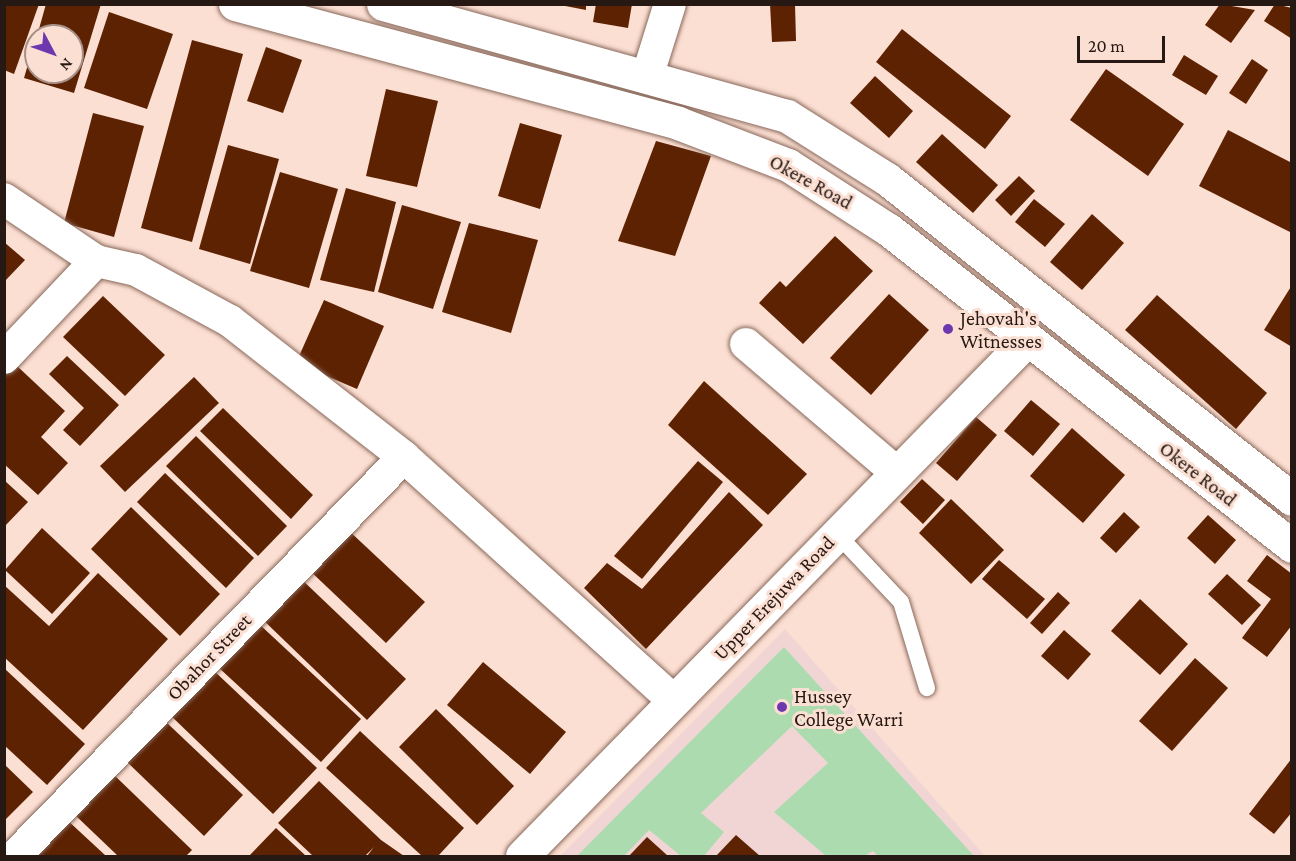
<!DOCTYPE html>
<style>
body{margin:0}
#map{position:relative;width:1296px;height:861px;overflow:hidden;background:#fcdfd3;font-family:"Crimson Pro",serif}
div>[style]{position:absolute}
.education>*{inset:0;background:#f0d5d4}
.green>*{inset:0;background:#acdbb0}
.building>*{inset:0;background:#5d2202}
.roads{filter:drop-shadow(0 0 2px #88685a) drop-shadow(0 0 2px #88685a)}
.service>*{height:16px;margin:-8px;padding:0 8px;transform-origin:8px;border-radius:8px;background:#fff}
.minor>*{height:32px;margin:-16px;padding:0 16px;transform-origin:16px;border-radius:16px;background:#fff}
.tertiary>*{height:33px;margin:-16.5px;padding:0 16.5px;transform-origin:16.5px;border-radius:16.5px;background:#fff}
.secondary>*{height:33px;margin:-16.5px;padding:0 16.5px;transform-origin:16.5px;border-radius:16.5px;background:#fff}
.dots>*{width:16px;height:16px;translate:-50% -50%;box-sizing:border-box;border:3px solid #fcdfd3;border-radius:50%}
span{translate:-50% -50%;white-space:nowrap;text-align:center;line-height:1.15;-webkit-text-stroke:6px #fcdfd3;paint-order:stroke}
.street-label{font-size:20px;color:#261914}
.poi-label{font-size:20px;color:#261914}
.left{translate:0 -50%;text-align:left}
.frame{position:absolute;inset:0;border:6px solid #261914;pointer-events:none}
.north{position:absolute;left:24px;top:24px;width:60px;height:60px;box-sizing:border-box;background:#fcdfd3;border:2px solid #a69087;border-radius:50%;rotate:131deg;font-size:16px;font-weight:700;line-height:24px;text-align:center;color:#261914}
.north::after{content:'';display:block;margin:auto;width:21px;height:27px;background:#6d38ae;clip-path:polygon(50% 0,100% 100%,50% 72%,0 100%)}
.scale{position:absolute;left:1077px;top:36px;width:88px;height:27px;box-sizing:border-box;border:3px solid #261914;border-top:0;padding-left:8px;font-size:18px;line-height:21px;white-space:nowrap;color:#261914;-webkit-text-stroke:4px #fcdfd3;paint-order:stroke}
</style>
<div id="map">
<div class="education">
<i style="clip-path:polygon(785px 629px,985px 856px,560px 856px)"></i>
</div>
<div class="green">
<i style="clip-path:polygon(784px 647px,974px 856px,878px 856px,873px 851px,864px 856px,825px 855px,774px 812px,828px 763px,792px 726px,701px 813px,724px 832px,704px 856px,681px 856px,649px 830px,624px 856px,577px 856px)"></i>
</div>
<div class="building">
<i style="clip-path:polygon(4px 4px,39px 4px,14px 74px,4px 70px)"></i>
<i style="clip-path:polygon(46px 4px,101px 4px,74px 93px,24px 78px,35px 40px,36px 72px,72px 72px,72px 36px,37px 36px)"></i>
<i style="clip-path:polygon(555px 4px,586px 4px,586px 10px)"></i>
<i style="clip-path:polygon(596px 4px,632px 4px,628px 28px,593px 22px)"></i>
<i style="clip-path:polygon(770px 4px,795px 4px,796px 41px,772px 42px)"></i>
<i style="clip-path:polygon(1220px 4px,1255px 10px,1231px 43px,1205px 25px)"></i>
<i style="clip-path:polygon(1275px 4px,1292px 8px,1292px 39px,1264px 21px)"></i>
<i style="clip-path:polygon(109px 12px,173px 34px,147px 109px,84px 88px)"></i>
<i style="clip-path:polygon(902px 29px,1011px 116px,985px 149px,876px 62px)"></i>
<i style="clip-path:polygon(192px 40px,243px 54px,192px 242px,141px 228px)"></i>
<i style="clip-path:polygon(266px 47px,302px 60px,283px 113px,247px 101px)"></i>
<i style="clip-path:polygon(1184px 55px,1218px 76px,1206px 95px,1172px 75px)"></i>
<i style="clip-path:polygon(1252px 59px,1268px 70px,1246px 104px,1229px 93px)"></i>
<i style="clip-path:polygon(1106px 69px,1184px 124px,1148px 176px,1070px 120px)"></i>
<i style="clip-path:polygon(875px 76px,913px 111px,889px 138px,850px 103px)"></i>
<i style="clip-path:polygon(386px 89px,438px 101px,417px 187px,366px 176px)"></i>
<i style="clip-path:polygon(93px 113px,144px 126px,114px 237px,64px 223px)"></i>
<i style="clip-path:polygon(520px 123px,562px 135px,540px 209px,498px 196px)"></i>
<i style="clip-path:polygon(1228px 130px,1292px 163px,1292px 233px,1199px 186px)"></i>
<i style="clip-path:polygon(942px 134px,998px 185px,973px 213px,916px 162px)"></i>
<i style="clip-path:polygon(656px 141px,711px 156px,675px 256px,618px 241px)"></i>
<i style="clip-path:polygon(228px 145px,279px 159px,250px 264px,199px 249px)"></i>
<i style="clip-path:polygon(280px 172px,338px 189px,309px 288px,250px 271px)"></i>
<i style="clip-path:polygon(1019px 176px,1035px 191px,1011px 216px,995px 200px)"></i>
<i style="clip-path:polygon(346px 188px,396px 202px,374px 292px,320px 280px)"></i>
<i style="clip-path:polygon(1034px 199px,1065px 224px,1045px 247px,1015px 222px)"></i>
<i style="clip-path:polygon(402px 205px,461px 222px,433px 309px,378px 292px)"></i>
<i style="clip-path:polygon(1092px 214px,1124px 243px,1082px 290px,1050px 262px)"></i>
<i style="clip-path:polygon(469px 223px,538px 240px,511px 333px,442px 312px)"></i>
<i style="clip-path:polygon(835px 236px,873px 271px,803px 344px,759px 303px,780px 281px,786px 287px)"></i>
<i style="clip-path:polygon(4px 242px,25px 260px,4px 282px)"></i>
<i style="clip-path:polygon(1292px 285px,1292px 347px,1264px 330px)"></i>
<i style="clip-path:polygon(889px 294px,929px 330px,871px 395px,830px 358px)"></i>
<i style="clip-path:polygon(1157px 295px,1267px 393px,1236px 429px,1125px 330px)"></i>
<i style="clip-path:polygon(103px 296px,165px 355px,125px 396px,63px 337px)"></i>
<i style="clip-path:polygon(324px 300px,384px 326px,357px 389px,296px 363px)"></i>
<i style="clip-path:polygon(67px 356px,119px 405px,80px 446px,63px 430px,84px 408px,49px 374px)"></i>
<i style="clip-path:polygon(16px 365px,65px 411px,41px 437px,68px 463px,38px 495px,4px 464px,4px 376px)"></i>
<i style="clip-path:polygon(194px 377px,219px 403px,125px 492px,100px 466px)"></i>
<i style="clip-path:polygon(704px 381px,807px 474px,768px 515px,668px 425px)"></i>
<i style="clip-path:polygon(1031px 400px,1060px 424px,1033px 456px,1004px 431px)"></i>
<i style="clip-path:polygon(223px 408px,313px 495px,291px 519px,200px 431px)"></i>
<i style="clip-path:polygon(976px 417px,997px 435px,957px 481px,936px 463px)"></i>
<i style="clip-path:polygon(1072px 428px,1125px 475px,1083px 523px,1030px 476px)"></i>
<i style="clip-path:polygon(196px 436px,287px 526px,258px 556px,166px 466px)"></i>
<i style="clip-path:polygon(698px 461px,723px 482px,642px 579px,614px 556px)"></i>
<i style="clip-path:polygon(165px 473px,254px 558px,226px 588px,137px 502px)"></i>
<i style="clip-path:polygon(922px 479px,945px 500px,923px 524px,900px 502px)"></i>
<i style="clip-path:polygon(4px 480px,28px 502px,4px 527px)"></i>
<i style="clip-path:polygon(729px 492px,763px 525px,646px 649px,584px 588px,607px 563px,642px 589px)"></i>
<i style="clip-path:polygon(951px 499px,1004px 550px,971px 584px,919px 533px)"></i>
<i style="clip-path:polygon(131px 507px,220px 594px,180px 636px,91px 549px)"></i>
<i style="clip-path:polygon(1124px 512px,1140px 527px,1116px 553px,1100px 538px)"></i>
<i style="clip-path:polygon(1208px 515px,1236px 540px,1215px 564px,1187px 538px)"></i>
<i style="clip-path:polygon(42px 528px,90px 573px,52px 614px,5px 570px)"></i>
<i style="clip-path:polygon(346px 528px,425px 602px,386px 643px,307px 568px)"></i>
<i style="clip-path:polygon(1267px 555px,1292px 574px,1292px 625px,1267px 657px,1242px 638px,1271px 599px,1247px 581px)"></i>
<i style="clip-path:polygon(999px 560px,1045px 599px,1027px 619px,982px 579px)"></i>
<i style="clip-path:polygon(98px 573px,168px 639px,83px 730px,4px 657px,4px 585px,49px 626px)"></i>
<i style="clip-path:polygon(1227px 574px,1261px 605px,1242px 625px,1208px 594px)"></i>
<i style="clip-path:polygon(297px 575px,406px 679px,367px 720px,259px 616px)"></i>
<i style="clip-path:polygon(1058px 592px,1070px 603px,1042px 634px,1030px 623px)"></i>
<i style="clip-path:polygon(1140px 599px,1188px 644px,1160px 675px,1111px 631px)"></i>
<i style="clip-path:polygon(258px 623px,361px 719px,321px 762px,218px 667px)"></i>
<i style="clip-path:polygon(1064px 630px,1091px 654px,1068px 680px,1041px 656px)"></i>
<i style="clip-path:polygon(1195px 658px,1228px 688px,1172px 751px,1139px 721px)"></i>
<i style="clip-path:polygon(483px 662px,566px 732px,530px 774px,447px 705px)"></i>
<i style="clip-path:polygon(4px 668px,85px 744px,47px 785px,4px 745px)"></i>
<i style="clip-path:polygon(211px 668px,317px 768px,273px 814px,168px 713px)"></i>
<i style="clip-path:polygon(436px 709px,514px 786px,477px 825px,399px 747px)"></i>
<i style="clip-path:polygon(165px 721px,243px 795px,204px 836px,126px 761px)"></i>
<i style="clip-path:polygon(360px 731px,464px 828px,438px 856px,422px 856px,326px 768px)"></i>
<i style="clip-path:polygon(1292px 758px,1292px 812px,1274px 834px,1249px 814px)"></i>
<i style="clip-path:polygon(4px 764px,33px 792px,4px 821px)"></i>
<i style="clip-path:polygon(113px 774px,192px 850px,186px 856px,118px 856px,74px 814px)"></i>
<i style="clip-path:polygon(319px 781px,381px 840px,404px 856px,367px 856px,374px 847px,365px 856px,313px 856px,278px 823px)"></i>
<i style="clip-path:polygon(65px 818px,106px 856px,29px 856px)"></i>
<i style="clip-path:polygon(276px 828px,306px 856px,249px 856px)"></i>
<i style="clip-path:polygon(736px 835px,760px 856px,716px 856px)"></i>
<i style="clip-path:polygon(647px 837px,668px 856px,629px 856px)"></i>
</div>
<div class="roads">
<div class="service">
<i style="left:837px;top:534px;width:93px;rotate:46.7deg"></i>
<i style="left:901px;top:602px;width:90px;rotate:73.2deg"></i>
</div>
<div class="minor">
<i style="left:648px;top:74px;width:73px;rotate:-72.6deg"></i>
<i style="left:4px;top:199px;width:111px;rotate:34deg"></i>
<i style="left:746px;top:344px;width:199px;rotate:40.5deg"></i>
<i style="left:4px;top:358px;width:134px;rotate:-46.5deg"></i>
<i style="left:96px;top:261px;width:41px;rotate:12.7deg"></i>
<i style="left:136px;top:270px;width:107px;rotate:28.5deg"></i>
<i style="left:230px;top:321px;width:221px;rotate:38deg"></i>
<i style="left:404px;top:457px;width:364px;rotate:42.1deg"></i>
<i style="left:15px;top:856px;width:557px;rotate:-45.73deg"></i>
</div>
<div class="tertiary">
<i style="left:522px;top:856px;width:721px;rotate:-45.62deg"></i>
</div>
<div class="secondary">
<i style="left:235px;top:4px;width:459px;rotate:15deg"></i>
<i style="left:678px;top:123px;width:118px;rotate:20.9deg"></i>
<i style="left:788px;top:165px;width:120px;rotate:32.8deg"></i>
<i style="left:889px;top:230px;width:512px;rotate:38.1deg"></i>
<i style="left:383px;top:4px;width:419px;rotate:15.5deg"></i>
<i style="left:787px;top:116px;width:118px;rotate:32.2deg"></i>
<i style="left:887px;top:179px;width:516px;rotate:38.31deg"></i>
</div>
</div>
<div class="dots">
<i style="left:948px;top:329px;background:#6d38ae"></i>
<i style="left:782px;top:707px;background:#6d38ae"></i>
</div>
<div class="street-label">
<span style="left:811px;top:182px;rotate:29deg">Okere Road</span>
<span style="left:1198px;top:474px;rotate:38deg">Okere Road</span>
<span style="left:774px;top:598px;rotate:-46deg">Upper Erejuwa Road</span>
<span style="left:209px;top:657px;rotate:-46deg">Obahor Street</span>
</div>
<div class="poi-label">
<span class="left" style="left:960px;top:330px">Jehovah's<br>Witnesses</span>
<span class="left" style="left:794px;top:708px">Hussey<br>College Warri</span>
</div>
<div class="frame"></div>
<div class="north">N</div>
<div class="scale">20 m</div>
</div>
